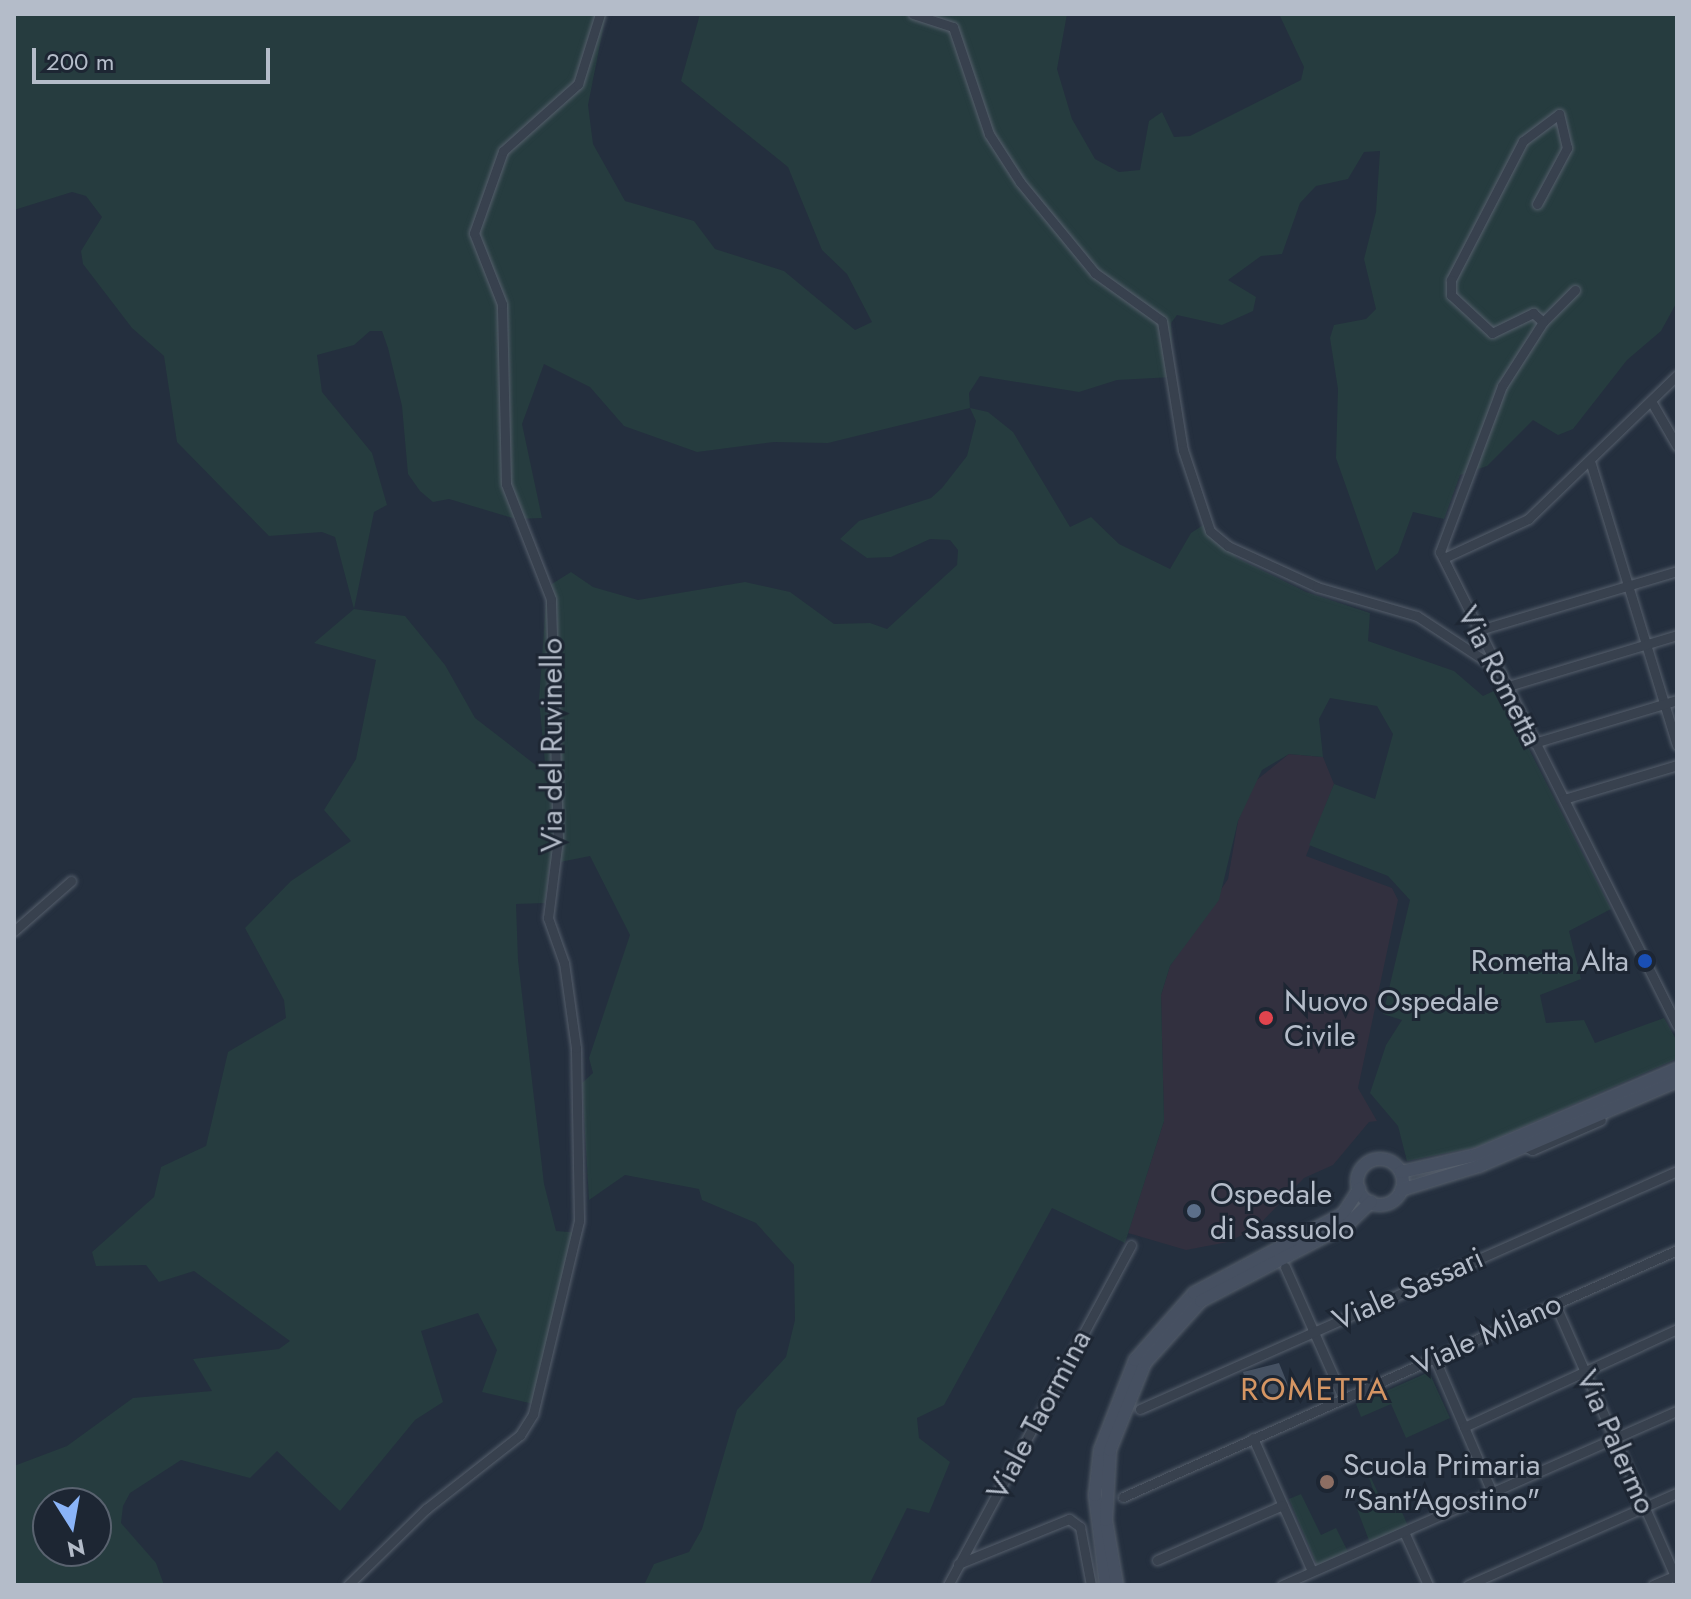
<!DOCTYPE html>
<style>
body{margin:0}
#map{position:relative;width:1691px;height:1599px;overflow:hidden;background:#242f3e;font-family:Jost,sans-serif}
div>[style]{position:absolute}
.medical>*{inset:0;background:#32303f}
.green>*{inset:0;background:#263c3f}
.building>*{inset:0;background:#455162}
.roads{filter:drop-shadow(0 0 2px #565f6c) drop-shadow(0 0 2px #565f6c)}
.minor>*{height:9px;margin:-4.5px;padding:0 4.5px;transform-origin:4.5px;border-radius:4.5px;background:#38414e}
.secondary>*{height:12px;margin:-6px;padding:0 6px;transform-origin:6px;border-radius:6px;background:#465061}
.secondary>.ring{margin:-6px;padding:0;box-sizing:content-box;background:none;border:12px solid #465061;border-radius:50%}
.dots>*{width:22px;height:22px;translate:-50% -50%;box-sizing:border-box;border:4px solid #1d2633;border-radius:50%}
span{translate:-50% -50%;white-space:nowrap;text-align:center;line-height:1.15;-webkit-text-stroke:6px #1d2633;paint-order:stroke}
.street-label{font-size:30px;color:#b4bcc9}
.poi-label{font-size:30px;color:#b4bcc9}
.right{translate:-100% -50%;text-align:right}
.left{translate:0 -50%;text-align:left}
.neighbourhood-label{font-size:32px;color:#d59563;letter-spacing:2px}
.frame{position:absolute;inset:0;border:16px solid #b4bcc9;pointer-events:none}
.north{position:absolute;left:32px;top:1487px;width:80px;height:80px;box-sizing:border-box;background:#1d2633;border:2px solid #59626f;border-radius:50%;rotate:169deg;font-size:22px;font-weight:700;line-height:32px;text-align:center;color:#b4bcc9}
.north::after{content:'';display:block;margin:auto;width:28px;height:36px;background:#8ab4f8;clip-path:polygon(50% 0,100% 100%,50% 72%,0 100%)}
.scale{position:absolute;left:32px;top:48px;width:238px;height:36px;box-sizing:border-box;border:4px solid #b4bcc9;border-top:0;padding-left:10px;font-size:24px;line-height:28px;white-space:nowrap;color:#b4bcc9;-webkit-text-stroke:6px #1d2633;paint-order:stroke}
</style>
<div id="map">
<div class="medical">
<i style="clip-path:polygon(1289px 754px,1323px 757px,1334px 784px,1306px 856px,1392px 888px,1398px 900px,1358px 1088px,1377px 1121px,1369px 1122px,1333px 1165px,1304px 1178px,1256px 1228px,1228px 1242px,1186px 1250px,1128px 1233px,1164px 1121px,1161px 995px,1170px 966px,1228px 879px,1238px 821px,1253px 783px)"></i>
</div>
<div class="green">
<i style="clip-path:polygon(evenodd,14px 14px,606px 14px,588px 105px,593px 144px,625px 201px,694px 221px,715px 249px,784px 271px,855px 330px,872px 322px,847px 274px,822px 250px,788px 167px,681px 81px,700px 14px,1067px 14px,1057px 69px,1072px 119px,1095px 159px,1119px 172px,1140px 170px,1149px 121px,1162px 112px,1174px 137px,1190px 136px,1301px 80px,1304px 67px,1279px 14px,1677px 14px,1677px 302px,1661px 331px,1627px 360px,1573px 429px,1558px 435px,1533px 420px,1487px 466px,1460px 475px,1444px 519px,1413px 512px,1398px 553px,1376px 571px,1336px 458px,1338px 389px,1330px 338px,1334px 325px,1366px 319px,1376px 309px,1364px 259px,1376px 212px,1380px 151px,1364px 152px,1348px 179px,1316px 186px,1300px 203px,1282px 254px,1261px 256px,1228px 280px,1256px 297px,1253px 311px,1222px 325px,1177px 315px,1171px 323px,1173px 377px,1117px 380px,1079px 392px,980px 376px,969px 393px,970px 408px,988px 412px,1013px 432px,1070px 527px,1091px 517px,1119px 544px,1170px 569px,1191px 533px,1208px 522px,1237px 558px,1306px 592px,1370px 613px,1368px 641px,1454px 671px,1483px 696px,1498px 689px,1611px 909px,1569px 931px,1581px 979px,1540px 995px,1546px 1023px,1584px 1020px,1595px 1043px,1664px 1018px,1677px 1041px,1676px 1059px,1477px 1147px,1407px 1161px,1398px 1126px,1370px 1093px,1386px 1045px,1402px 1020px,1383px 1014px,1410px 900px,1388px 876px,1309px 845px,1334px 784px,1375px 799px,1393px 734px,1377px 706px,1330px 698px,1319px 719px,1323px 757px,1289px 754px,1262px 770px,1238px 821px,1219px 900px,1170px 966px,1161px 995px,1164px 1121px,1125px 1243px,1052px 1208px,944px 1405px,917px 1418px,919px 1438px,950px 1462px,929px 1513px,907px 1508px,869px 1585px,644px 1585px,654px 1564px,689px 1552px,702px 1529px,737px 1410px,786px 1357px,795px 1320px,794px 1265px,756px 1223px,702px 1200px,699px 1189px,625px 1175px,589px 1200px,582px 1083px,593px 1073px,589px 1058px,630px 935px,590px 856px,550px 864px,545px 903px,516px 904px,518px 960px,544px 1184px,556px 1231px,581px 1233px,538px 1405px,482px 1392px,497px 1350px,478px 1313px,421px 1331px,443px 1402px,415px 1420px,340px 1511px,277px 1451px,250px 1478px,181px 1460px,130px 1493px,123px 1506px,121px 1523px,156px 1563px,164px 1585px,14px 1585px,14px 1466px,67px 1446px,133px 1398px,212px 1391px,193px 1359px,279px 1349px,290px 1341px,194px 1271px,159px 1282px,146px 1265px,96px 1266px,92px 1252px,154px 1197px,161px 1167px,206px 1146px,228px 1052px,286px 1018px,284px 1000px,245px 928px,291px 881px,351px 841px,324px 810px,356px 759px,376px 660px,314px 643px,354px 609px,335px 537px,322px 532px,269px 536px,177px 442px,164px 356px,132px 328px,83px 264px,81px 251px,102px 217px,86px 196px,72px 192px,14px 210px,14px 14px,370px 331px,382px 331px,388px 348px,402px 406px,408px 474px,420px 491px,433px 502px,449px 499px,516px 519px,542px 518px,522px 424px,544px 364px,590px 387px,624px 426px,697px 452px,774px 442px,828px 443px,970px 408px,976px 421px,967px 456px,942px 488px,931px 498px,859px 521px,840px 539px,867px 558px,891px 557px,930px 539px,950px 540px,958px 550px,957px 565px,887px 629px,870px 623px,834px 624px,790px 592px,745px 582px,638px 600px,593px 587px,571px 572px,547px 587px,539px 700px,546px 773px,475px 718px,445px 665px,405px 616px,354px 609px,374px 512px,387px 505px,372px 453px,322px 392px,317px 355px,354px 345px,370px 331px,14px 14px,48px 1503px,96px 1503px,96px 1551px,48px 1551px,48px 1503px)"></i>
<i style="clip-path:polygon(1429px 1372px,1450px 1418px,1406px 1438px,1391px 1404px,1361px 1417px,1356px 1404px)"></i>
<i style="clip-path:polygon(1365px 1465px,1385px 1508px,1398px 1503px,1408px 1526px,1370px 1543px,1357px 1509px,1376px 1499px)"></i>
<i style="clip-path:polygon(1301px 1494px,1321px 1535px,1336px 1528px,1348px 1552px,1317px 1565px,1289px 1499px)"></i>
</div>
<div class="building">
<i style="clip-path:polygon(1279px 1363px,1290px 1390px,1265px 1400px,1259px 1385px,1248px 1390px,1243px 1372px)"></i>
</div>
<div class="roads">
<div class="minor">
<i style="left:913px;top:14px;width:42px;rotate:18deg"></i>
<i style="left:953px;top:27px;width:113px;rotate:71.4deg"></i>
<i style="left:989px;top:134px;width:57px;rotate:57.1deg"></i>
<i style="left:1020px;top:182px;width:118px;rotate:50.5deg"></i>
<i style="left:1095px;top:273px;width:82px;rotate:35.6deg"></i>
<i style="left:1162px;top:321px;width:131px;rotate:80.8deg"></i>
<i style="left:1183px;top:450px;width:85px;rotate:71.6deg"></i>
<i style="left:1210px;top:531px;width:23px;rotate:40deg"></i>
<i style="left:1228px;top:546px;width:98px;rotate:24.7deg"></i>
<i style="left:1317px;top:587px;width:104px;rotate:16.2deg"></i>
<i style="left:1417px;top:616px;width:91px;rotate:33.3deg"></i>
<i style="left:1537px;top:204px;width:64px;rotate:-61.8deg"></i>
<i style="left:1567px;top:148px;width:35px;rotate:-103deg"></i>
<i style="left:1559px;top:114px;width:45px;rotate:143.1deg"></i>
<i style="left:1523px;top:141px;width:157px;rotate:117.4deg"></i>
<i style="left:1451px;top:280px;width:15px;rotate:90deg"></i>
<i style="left:1451px;top:295px;width:56px;rotate:42.8deg"></i>
<i style="left:1492px;top:333px;width:46px;rotate:-26deg"></i>
<i style="left:1533px;top:313px;width:13px;rotate:42deg"></i>
<i style="left:1575px;top:290px;width:45px;rotate:135deg"></i>
<i style="left:1543px;top:322px;width:76px;rotate:122.6deg"></i>
<i style="left:1502px;top:386px;width:177px;rotate:110.5deg"></i>
<i style="left:1440px;top:552px;width:529px;rotate:63.39deg"></i>
<i style="left:1651px;top:401px;width:52px;rotate:60deg"></i>
<i style="left:1590px;top:461px;width:297px;rotate:73deg"></i>
<i style="left:1444px;top:558px;width:93px;rotate:-24.9deg"></i>
<i style="left:1528px;top:519px;width:207px;rotate:-44deg"></i>
<i style="left:1476px;top:631px;width:210px;rotate:-16.6deg"></i>
<i style="left:1505px;top:687px;width:180px;rotate:-16.8deg"></i>
<i style="left:1534px;top:743px;width:149px;rotate:-16.7deg"></i>
<i style="left:1564px;top:799px;width:118px;rotate:-16.7deg"></i>
<i style="left:14px;top:931px;width:76px;rotate:-41.3deg"></i>
<i style="left:1524px;top:1146px;width:9px;rotate:27deg"></i>
<i style="left:1532px;top:1150px;width:75px;rotate:-23.5deg"></i>
<i style="left:1285px;top:1267px;width:143px;rotate:66.1deg"></i>
<i style="left:1555px;top:1304px;width:303px;rotate:66.2deg"></i>
<i style="left:1434px;top:1357px;width:147px;rotate:66.8deg"></i>
<i style="left:1140px;top:1409px;width:587px;rotate:-23.9deg"></i>
<i style="left:1464px;top:1427px;width:234px;rotate:-24.7deg"></i>
<i style="left:1253px;top:1438px;width:145px;rotate:66.1deg"></i>
<i style="left:1123px;top:1497px;width:607px;rotate:-24.03deg"></i>
<i style="left:1404px;top:1532px;width:58px;rotate:65.6deg"></i>
<i style="left:1157px;top:1560px;width:137px;rotate:-23.6deg"></i>
<i style="left:958px;top:1564px;width:120px;rotate:-22.1deg"></i>
<i style="left:1069px;top:1519px;width:14px;rotate:36deg"></i>
<i style="left:1080px;top:1527px;width:59px;rotate:79.3deg"></i>
<i style="left:348px;top:1585px;width:109px;rotate:-44.3deg"></i>
<i style="left:426px;top:1509px;width:120px;rotate:-38.2deg"></i>
<i style="left:520px;top:1435px;width:25px;rotate:-58deg"></i>
<i style="left:533px;top:1414px;width:198px;rotate:-76.6deg"></i>
<i style="left:579px;top:1221px;width:173px;rotate:-91deg"></i>
<i style="left:576px;top:1048px;width:86px;rotate:-98deg"></i>
<i style="left:564px;top:963px;width:48px;rotate:-109.6deg"></i>
<i style="left:548px;top:918px;width:80px;rotate:-82.8deg"></i>
<i style="left:558px;top:839px;width:240px;rotate:-91.7deg"></i>
<i style="left:551px;top:599px;width:123px;rotate:-111.4deg"></i>
<i style="left:506px;top:484px;width:180px;rotate:-91.3deg"></i>
<i style="left:502px;top:304px;width:76px;rotate:-111.5deg"></i>
<i style="left:474px;top:233px;width:87px;rotate:-70.5deg"></i>
<i style="left:503px;top:151px;width:101px;rotate:-41.8deg"></i>
<i style="left:578px;top:84px;width:73px;rotate:-72.6deg"></i>
<i style="left:948px;top:1585px;width:386px;rotate:-61.7deg"></i>
<i style="left:1282px;top:1585px;width:432px;rotate:-23.8deg"></i>
<i style="left:1468px;top:1585px;width:228px;rotate:-23.8deg"></i>
<i style="left:1653px;top:1585px;width:26px;rotate:-23deg"></i>
</div>
<div class="secondary">
<i class="ring" style="left:1357px;top:1159px;width:34px;height:34px"></i>
<i style="left:1401px;top:1172px;width:77px;rotate:-12.8deg"></i>
<i style="left:1476px;top:1155px;width:219px;rotate:-23.2deg"></i>
<i style="left:1401px;top:1190px;width:82px;rotate:-17.1deg"></i>
<i style="left:1479px;top:1166px;width:215px;rotate:-23.2deg"></i>
<i style="left:1106px;top:1585px;width:91px;rotate:-97deg"></i>
<i style="left:1095px;top:1495px;width:45px;rotate:-83.7deg"></i>
<i style="left:1100px;top:1450px;width:97px;rotate:-68.7deg"></i>
<i style="left:1135px;top:1360px;width:89px;rotate:-48.6deg"></i>
<i style="left:1194px;top:1293px;width:169px;rotate:-27.9deg"></i>
<i style="left:1343px;top:1214px;width:30px;rotate:-57deg"></i>
<i style="left:1117px;top:1585px;width:66px;rotate:-99.6deg"></i>
<i style="left:1106px;top:1520px;width:70px;rotate:-86.7deg"></i>
<i style="left:1110px;top:1450px;width:94px;rotate:-68.1deg"></i>
<i style="left:1145px;top:1363px;width:84px;rotate:-47.9deg"></i>
<i style="left:1201px;top:1301px;width:166px;rotate:-27.6deg"></i>
<i style="left:1348px;top:1224px;width:32px;rotate:-44deg"></i>
</div>
</div>
<div class="dots">
<i style="left:1645px;top:961px;background:#1a4fb4"></i>
<i style="left:1266px;top:1018px;background:#e0444e"></i>
<i style="left:1194px;top:1211px;background:#5c6f8a"></i>
<i style="left:1327px;top:1482px;background:#8d6e63"></i>
</div>
<div class="street-label">
<span style="left:1500px;top:676px;rotate:63deg">Via Rometta</span>
<span style="left:552px;top:745px;rotate:-90deg">Via del Ruvinello</span>
<span style="left:1408px;top:1289px;rotate:-24deg">Viale Sassari</span>
<span style="left:1487px;top:1334px;rotate:-24deg">Viale Milano</span>
<span style="left:1039px;top:1415px;rotate:-62deg">Viale Taormina</span>
<span style="left:1616px;top:1442px;rotate:66deg">Via Palermo</span>
</div>
<div class="poi-label">
<span class="right" style="left:1629px;top:961px">Rometta Alta</span>
<span class="left" style="left:1284px;top:1018px">Nuovo Ospedale<br>Civile</span>
<span class="left" style="left:1210px;top:1211px">Ospedale<br>di Sassuolo</span>
<span class="left" style="left:1343px;top:1482px">Scuola Primaria<br>"Sant'Agostino"</span>
</div>
<div class="neighbourhood-label">
<span style="left:1315px;top:1389px">ROMETTA</span>
</div>
<div class="frame"></div>
<div class="north">N</div>
<div class="scale">200 m</div>
</div>
